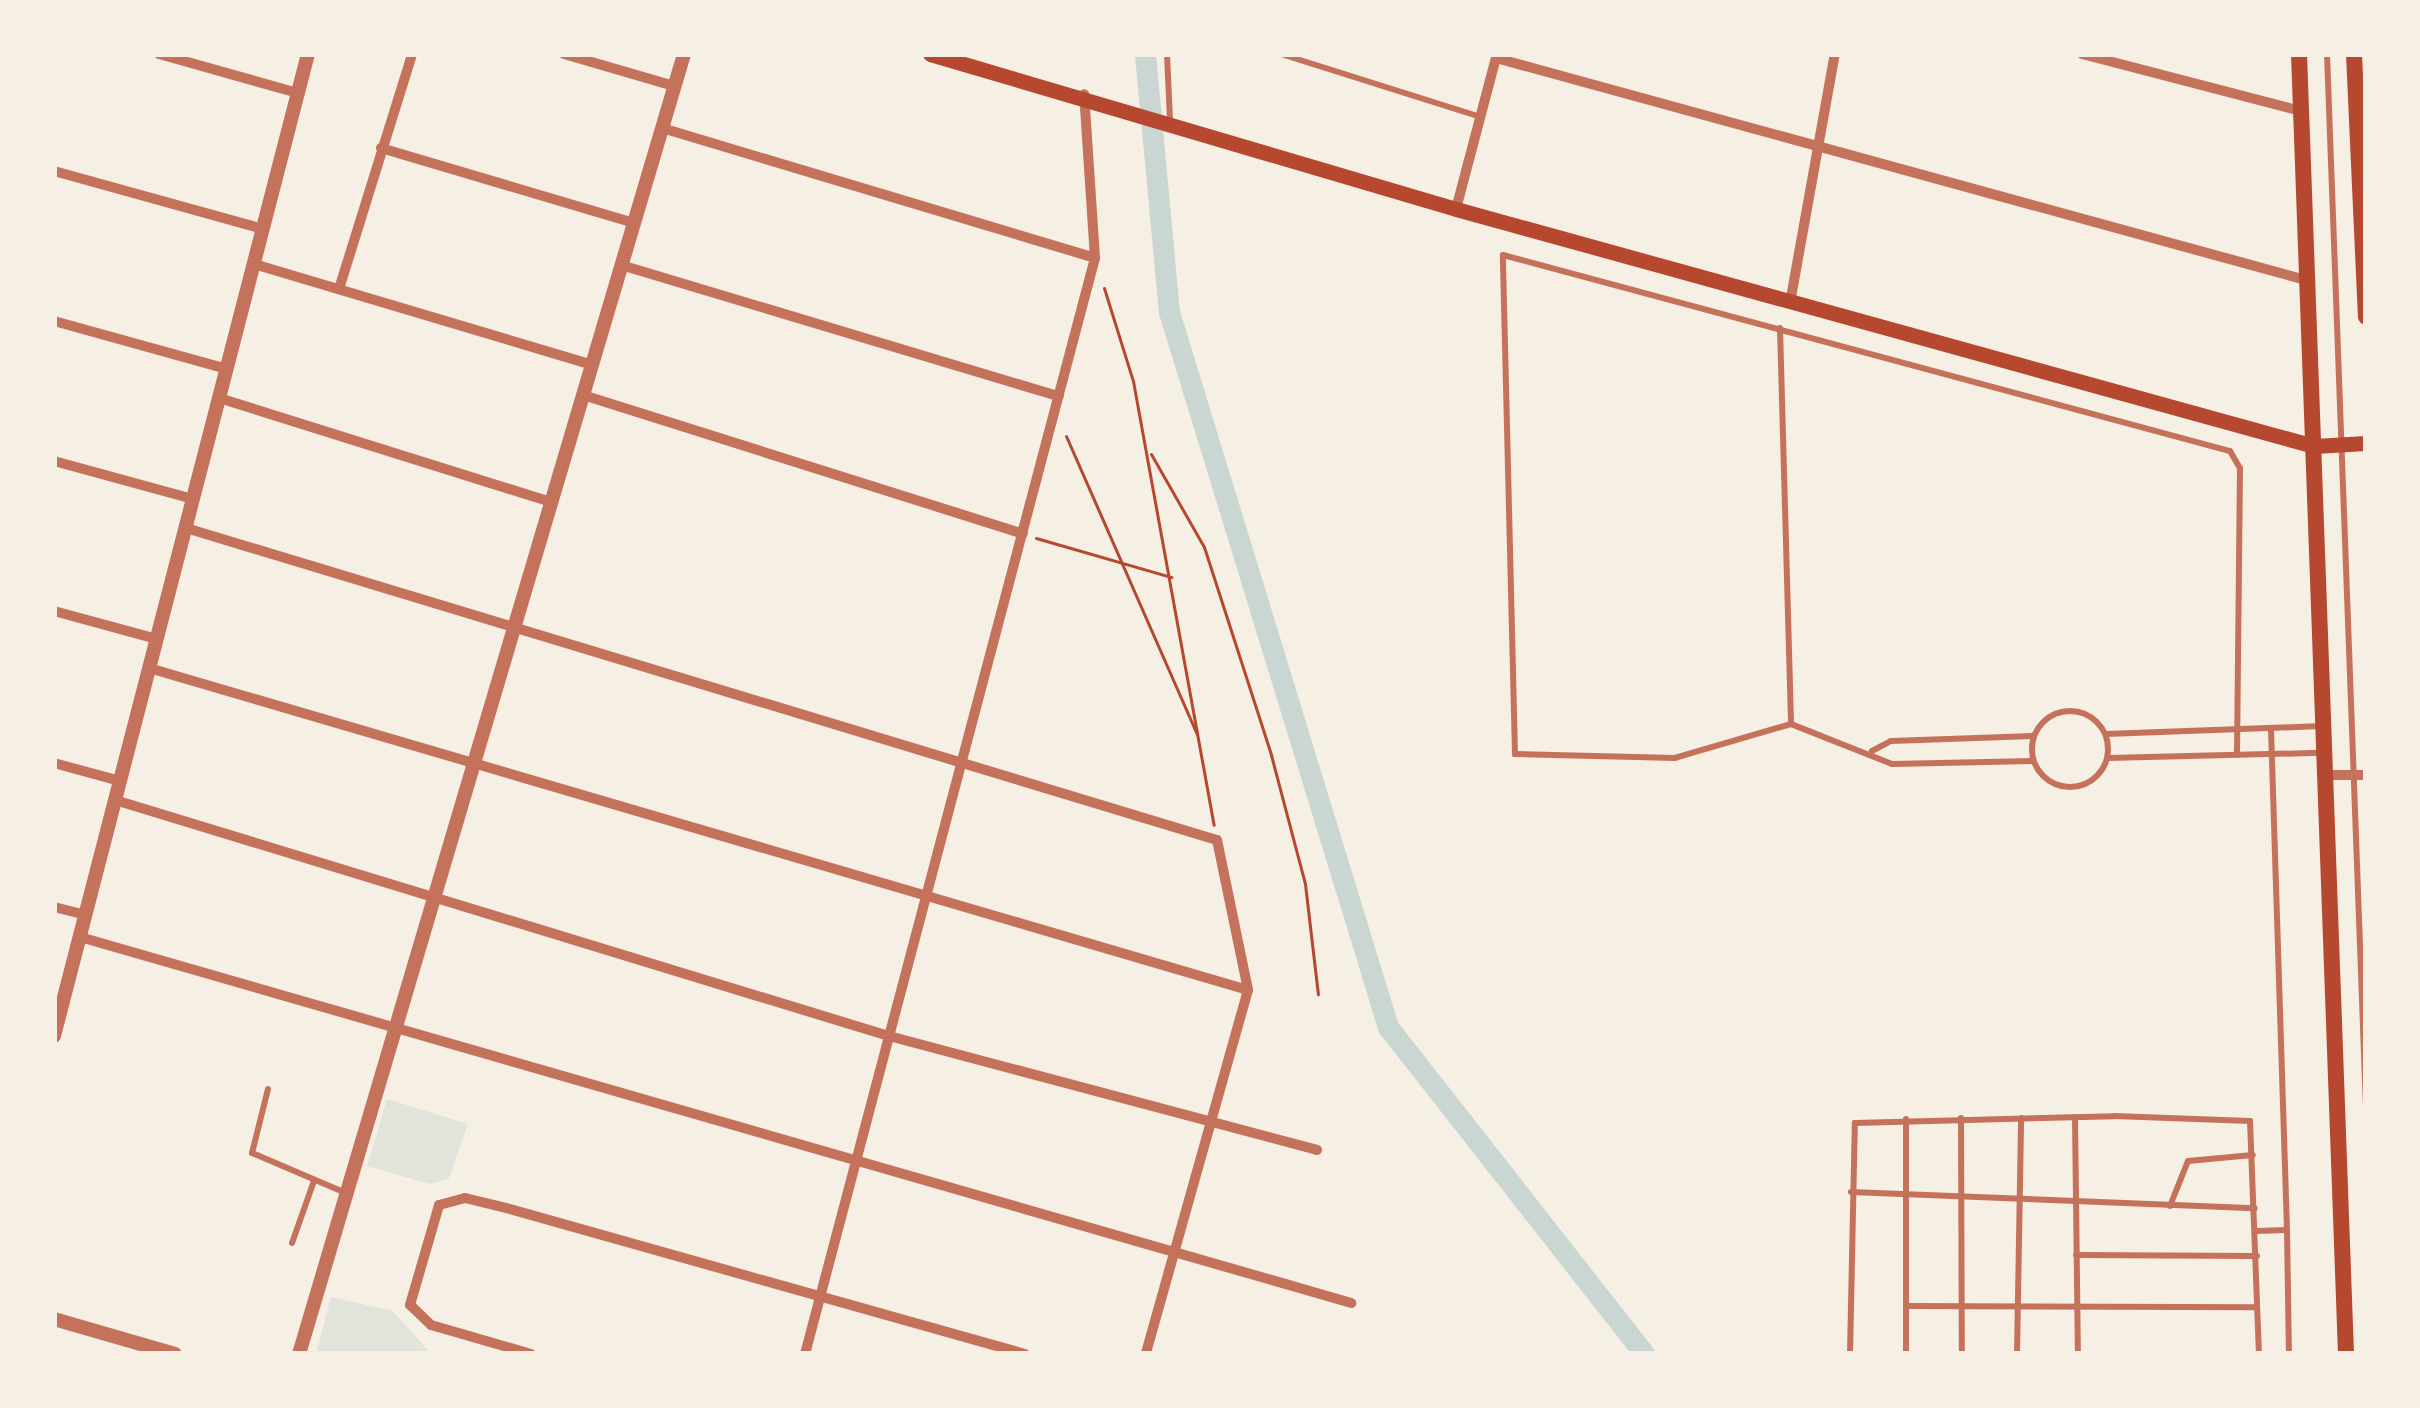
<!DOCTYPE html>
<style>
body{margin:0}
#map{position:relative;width:2420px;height:1408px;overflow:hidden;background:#f6efe4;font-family:"Roboto Condensed",sans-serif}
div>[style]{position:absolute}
.green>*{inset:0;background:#e2e4dc}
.canal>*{height:21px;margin:-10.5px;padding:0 10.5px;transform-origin:10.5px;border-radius:10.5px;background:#c9d6d2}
.path>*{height:3px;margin:-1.5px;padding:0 1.5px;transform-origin:1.5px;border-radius:1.5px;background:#b5482f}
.service>*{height:6px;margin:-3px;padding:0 3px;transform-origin:3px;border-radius:3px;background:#c5725c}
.service>.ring{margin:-3px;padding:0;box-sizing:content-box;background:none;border:6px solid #c5725c;border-radius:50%}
.minor>*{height:10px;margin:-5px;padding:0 5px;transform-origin:5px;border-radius:5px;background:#c5725c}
.tertiary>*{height:14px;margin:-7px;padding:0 7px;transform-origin:7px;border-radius:7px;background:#c5725c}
.secondary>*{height:15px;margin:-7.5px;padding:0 7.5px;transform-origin:7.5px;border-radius:7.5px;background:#b5482f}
.primary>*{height:16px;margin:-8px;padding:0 8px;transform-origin:8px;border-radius:8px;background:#b5482f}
span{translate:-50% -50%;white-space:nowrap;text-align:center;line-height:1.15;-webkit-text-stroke:10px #f6efe4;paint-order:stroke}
.frame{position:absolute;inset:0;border:57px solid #f6efe4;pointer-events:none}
</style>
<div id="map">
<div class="green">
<i style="clip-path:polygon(387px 1099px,468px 1124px,449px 1178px,430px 1184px,367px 1166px)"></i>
<i style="clip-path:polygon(331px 1297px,393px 1311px,431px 1354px,316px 1354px)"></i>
</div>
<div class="canal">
<i style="left:1145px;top:54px;width:259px;rotate:84.7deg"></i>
<i style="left:1169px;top:312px;width:748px;rotate:72.97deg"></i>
<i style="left:1388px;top:1027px;width:415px;rotate:51.9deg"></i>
</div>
<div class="path">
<i style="left:1104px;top:288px;width:97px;rotate:72.7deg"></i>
<i style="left:1133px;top:381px;width:451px;rotate:79.7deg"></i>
<i style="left:1066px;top:436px;width:326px;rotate:66.3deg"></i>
<i style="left:1151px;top:454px;width:107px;rotate:60.3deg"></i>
<i style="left:1204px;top:547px;width:219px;rotate:72.1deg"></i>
<i style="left:1271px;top:755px;width:133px;rotate:75.2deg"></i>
<i style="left:1305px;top:884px;width:111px;rotate:83.3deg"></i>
<i style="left:1036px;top:538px;width:141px;rotate:16.1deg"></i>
</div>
<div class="service">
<i style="left:1167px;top:54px;width:67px;rotate:87.4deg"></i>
<i style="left:1281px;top:54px;width:207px;rotate:17.5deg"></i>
<i style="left:2327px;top:54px;width:1057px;rotate:87.88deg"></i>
<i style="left:1780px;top:328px;width:396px;rotate:88.4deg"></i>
<i class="ring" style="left:2032px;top:711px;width:70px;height:70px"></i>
<i style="left:2106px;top:734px;width:215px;rotate:-2.1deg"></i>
<i style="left:1872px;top:751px;width:21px;rotate:-28deg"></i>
<i style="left:1891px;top:741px;width:142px;rotate:-2deg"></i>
<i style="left:2108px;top:758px;width:212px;rotate:-1.4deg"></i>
<i style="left:2033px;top:761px;width:141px;rotate:178.8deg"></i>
<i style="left:1892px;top:764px;width:109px;rotate:-158.4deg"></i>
<i style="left:1791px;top:724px;width:121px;rotate:163.7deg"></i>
<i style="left:1675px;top:758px;width:160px;rotate:-178.6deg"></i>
<i style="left:1515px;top:754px;width:499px;rotate:-91.4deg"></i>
<i style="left:1503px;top:255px;width:753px;rotate:15.09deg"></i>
<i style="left:2230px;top:451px;width:20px;rotate:60deg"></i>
<i style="left:2240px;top:468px;width:287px;rotate:90.6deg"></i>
<i style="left:268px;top:1089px;width:66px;rotate:104deg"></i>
<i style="left:252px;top:1153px;width:102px;rotate:23.1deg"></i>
<i style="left:2075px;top:1117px;width:237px;rotate:89.3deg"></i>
<i style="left:1961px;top:1118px;width:236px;rotate:89.8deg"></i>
<i style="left:1906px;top:1119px;width:235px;rotate:90deg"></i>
<i style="left:1851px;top:1192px;width:404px;rotate:2.3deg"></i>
<i style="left:2170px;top:1206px;width:48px;rotate:-68.2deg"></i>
<i style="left:2188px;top:1161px;width:65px;rotate:-5.3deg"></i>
<i style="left:2287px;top:1230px;width:124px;rotate:89.1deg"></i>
<i style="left:2256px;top:1231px;width:31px;rotate:-2deg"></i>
<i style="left:2287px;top:1230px;width:502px;rotate:-91.83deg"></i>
<i style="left:292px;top:1243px;width:66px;rotate:-70.5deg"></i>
<i style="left:2076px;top:1255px;width:181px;rotate:0.3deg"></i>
<i style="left:1907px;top:1306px;width:350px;rotate:0.2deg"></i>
<i style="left:1850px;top:1354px;width:231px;rotate:-88.8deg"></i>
<i style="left:1855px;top:1123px;width:259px;rotate:-1.5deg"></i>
<i style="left:2114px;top:1116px;width:136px;rotate:2.1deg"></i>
<i style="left:2250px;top:1121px;width:233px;rotate:87.8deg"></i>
<i style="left:2017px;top:1354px;width:236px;rotate:-89deg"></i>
</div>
<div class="minor">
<i style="left:159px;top:54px;width:144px;rotate:15.7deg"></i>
<i style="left:564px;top:54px;width:115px;rotate:16.2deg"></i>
<i style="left:2082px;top:54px;width:226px;rotate:14.6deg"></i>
<i style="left:1496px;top:58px;width:840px;rotate:15.33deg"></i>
<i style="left:662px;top:128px;width:452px;rotate:16.7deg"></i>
<i style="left:381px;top:148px;width:264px;rotate:16.5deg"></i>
<i style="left:54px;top:171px;width:217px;rotate:15.5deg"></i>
<i style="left:1456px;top:209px;width:160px;rotate:-75.2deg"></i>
<i style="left:254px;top:264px;width:353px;rotate:16.6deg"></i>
<i style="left:621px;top:265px;width:457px;rotate:16.7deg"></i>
<i style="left:339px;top:289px;width:246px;rotate:-72.7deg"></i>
<i style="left:1790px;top:303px;width:253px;rotate:-79.8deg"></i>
<i style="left:54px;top:321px;width:180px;rotate:15.5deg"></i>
<i style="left:583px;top:395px;width:461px;rotate:17.5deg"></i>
<i style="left:219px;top:398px;width:348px;rotate:17.4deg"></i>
<i style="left:54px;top:461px;width:144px;rotate:15.3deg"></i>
<i style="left:186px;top:528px;width:1077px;rotate:16.84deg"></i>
<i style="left:1217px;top:840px;width:153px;rotate:78.3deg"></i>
<i style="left:1248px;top:990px;width:378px;rotate:105.7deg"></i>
<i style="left:54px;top:611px;width:107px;rotate:15.2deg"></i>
<i style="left:149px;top:668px;width:1145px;rotate:16.33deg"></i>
<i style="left:54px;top:763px;width:68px;rotate:15.3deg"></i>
<i style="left:2326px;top:775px;width:40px"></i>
<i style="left:115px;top:800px;width:809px;rotate:16.96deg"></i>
<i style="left:889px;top:1036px;width:443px;rotate:14.9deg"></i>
<i style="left:54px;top:907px;width:32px;rotate:14deg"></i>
<i style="left:80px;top:937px;width:1323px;rotate:16.06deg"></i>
<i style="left:531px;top:1354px;width:104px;rotate:-163.8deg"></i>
<i style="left:431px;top:1325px;width:29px;rotate:-136deg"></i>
<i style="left:410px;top:1305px;width:104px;rotate:-73.8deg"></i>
<i style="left:439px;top:1205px;width:27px;rotate:-15deg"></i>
<i style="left:465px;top:1198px;width:42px;rotate:13.7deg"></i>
<i style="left:506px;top:1208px;width:539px;rotate:15.71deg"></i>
<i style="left:805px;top:1354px;width:1134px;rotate:-75.18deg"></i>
<i style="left:1095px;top:258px;width:164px;rotate:-93.8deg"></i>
</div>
<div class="tertiary">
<i style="left:54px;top:1036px;width:1014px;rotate:-75.5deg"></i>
<i style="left:54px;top:1319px;width:126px;rotate:16.1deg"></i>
<i style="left:299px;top:1354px;width:1356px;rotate:-73.5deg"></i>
</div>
<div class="secondary">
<i style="left:930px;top:54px;width:548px;rotate:16.42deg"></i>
<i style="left:1456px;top:209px;width:890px;rotate:15.44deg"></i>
<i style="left:2314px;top:446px;width:52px;rotate:-3.3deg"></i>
</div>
<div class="primary">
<i style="left:2299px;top:54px;width:1301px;rotate:87.93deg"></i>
<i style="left:2354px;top:54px;width:263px;rotate:87.4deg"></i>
</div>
<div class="frame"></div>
</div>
